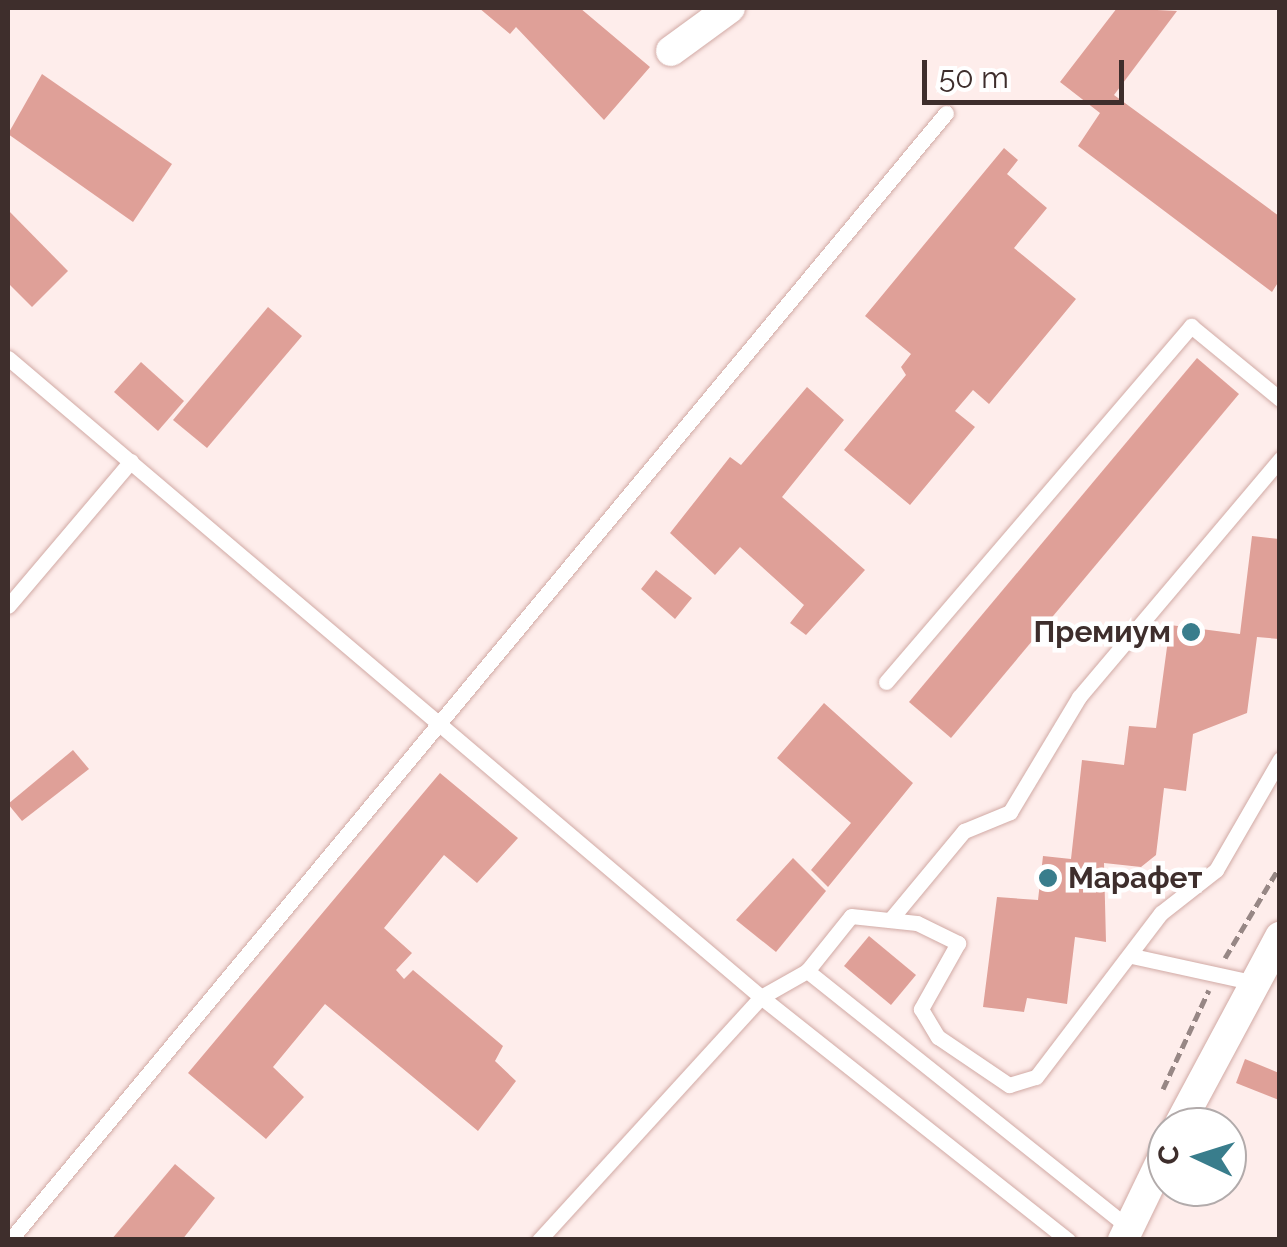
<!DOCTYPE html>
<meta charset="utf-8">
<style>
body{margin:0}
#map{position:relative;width:1287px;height:1247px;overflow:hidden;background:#feedeb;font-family:Raleway,sans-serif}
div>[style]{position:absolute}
.building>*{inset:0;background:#dfa098}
.path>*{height:5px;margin-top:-2.5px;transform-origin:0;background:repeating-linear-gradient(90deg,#978785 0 10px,transparent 0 15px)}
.roads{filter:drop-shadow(0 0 2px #d1aaa5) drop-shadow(0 0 2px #d1aaa5)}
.service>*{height:15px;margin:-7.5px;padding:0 7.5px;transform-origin:7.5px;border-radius:7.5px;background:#fff}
.minor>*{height:30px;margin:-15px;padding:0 15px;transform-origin:15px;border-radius:15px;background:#fff}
.dots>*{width:28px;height:28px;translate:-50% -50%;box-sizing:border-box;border:5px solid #fff;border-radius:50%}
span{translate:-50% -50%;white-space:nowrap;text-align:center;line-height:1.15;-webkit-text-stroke:9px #fff;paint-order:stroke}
.poi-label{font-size:30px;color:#3e2e2c;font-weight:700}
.right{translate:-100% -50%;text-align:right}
.left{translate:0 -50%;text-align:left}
.frame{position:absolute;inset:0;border:10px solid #3e2e2c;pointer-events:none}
.north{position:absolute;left:1147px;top:1107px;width:100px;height:100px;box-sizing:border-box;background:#fff;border:2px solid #b2abab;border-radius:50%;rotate:274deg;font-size:28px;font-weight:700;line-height:40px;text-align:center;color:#3e2e2c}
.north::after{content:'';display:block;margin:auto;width:35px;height:45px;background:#397d8c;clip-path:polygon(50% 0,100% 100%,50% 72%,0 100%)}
.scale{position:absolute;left:922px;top:60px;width:202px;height:45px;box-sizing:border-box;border:5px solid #3e2e2c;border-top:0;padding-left:12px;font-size:30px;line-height:35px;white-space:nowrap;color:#3e2e2c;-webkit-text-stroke:8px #fff;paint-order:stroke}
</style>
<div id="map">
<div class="building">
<i style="clip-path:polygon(479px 8px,580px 8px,650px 67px,604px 120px,516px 27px,510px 34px)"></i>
<i style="clip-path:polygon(1117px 8px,1177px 11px,1114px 95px,1279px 216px,1279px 281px,1272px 292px,1078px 146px,1100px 113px,1060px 82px)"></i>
<i style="clip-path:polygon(42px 74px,172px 164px,133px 222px,8px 134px)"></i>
<i style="clip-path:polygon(1004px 148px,1018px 160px,1007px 174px,1047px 208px,1014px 248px,1076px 299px,989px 404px,973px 390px,955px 411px,975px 427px,910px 505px,844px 450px,906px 375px,901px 367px,911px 354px,865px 316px)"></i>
<i style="clip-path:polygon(8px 210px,68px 271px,32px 307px,8px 283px)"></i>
<i style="clip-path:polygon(268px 307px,302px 336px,207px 448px,173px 420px)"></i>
<i style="clip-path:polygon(1197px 358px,1239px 394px,951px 738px,909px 702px)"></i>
<i style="clip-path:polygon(141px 362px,184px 401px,158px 431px,114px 392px)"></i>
<i style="clip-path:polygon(807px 387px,844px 420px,782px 497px,865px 570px,806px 635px,790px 623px,804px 605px,740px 547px,715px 575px,670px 533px,730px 457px,741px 465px)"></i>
<i style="clip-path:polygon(1252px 536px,1279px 539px,1279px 639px,1257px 637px,1247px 713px,1193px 734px,1186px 791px,1164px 788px,1156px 855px,1141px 867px,1104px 863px,1106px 942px,1075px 937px,1067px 1004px,1027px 998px,1024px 1012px,983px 1007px,997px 897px,1038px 900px,1043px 856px,1071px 859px,1082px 760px,1124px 765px,1129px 726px,1156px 728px,1170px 625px,1240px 634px)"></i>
<i style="clip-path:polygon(656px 570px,692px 598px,675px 619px,641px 589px)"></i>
<i style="clip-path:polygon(824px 703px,913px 783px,828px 887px,811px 870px,851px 823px,777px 758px)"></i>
<i style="clip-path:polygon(73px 750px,89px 769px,22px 821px,8px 804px)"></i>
<i style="clip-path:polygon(440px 773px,518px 838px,477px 883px,444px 855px,384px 928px,412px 953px,396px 970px,404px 979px,413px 970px,503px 1046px,495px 1061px,516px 1081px,478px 1131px,325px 1004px,273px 1067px,304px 1097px,266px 1139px,188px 1073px)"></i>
<i style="clip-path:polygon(793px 858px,826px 891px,776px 952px,736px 920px)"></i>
<i style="clip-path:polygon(869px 936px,916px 975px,891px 1005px,844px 966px)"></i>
<i style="clip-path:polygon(1245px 1059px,1279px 1073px,1279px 1100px,1236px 1083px)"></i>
<i style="clip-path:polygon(175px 1164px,215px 1198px,182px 1240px,111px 1240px)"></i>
</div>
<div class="path">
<i style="left:1225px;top:958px;width:107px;rotate:-59.1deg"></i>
<i style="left:1163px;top:1089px;width:109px;rotate:-65.1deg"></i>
</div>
<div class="roads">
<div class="service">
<i style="left:8px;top:358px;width:988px;rotate:40.32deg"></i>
<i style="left:761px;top:997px;width:329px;rotate:132.4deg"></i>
<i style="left:8px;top:606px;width:190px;rotate:-49.7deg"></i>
<i style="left:886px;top:682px;width:469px;rotate:-49.4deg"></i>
<i style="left:1191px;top:326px;width:115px;rotate:39.4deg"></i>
<i style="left:890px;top:920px;width:116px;rotate:-50.3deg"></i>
<i style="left:964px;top:831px;width:50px;rotate:-22.4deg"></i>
<i style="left:1010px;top:812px;width:134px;rotate:-59deg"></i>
<i style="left:1079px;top:697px;width:312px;rotate:-49.8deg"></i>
<i style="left:1132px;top:956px;width:122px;rotate:12.3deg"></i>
<i style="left:807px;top:971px;width:53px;rotate:150.5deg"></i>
<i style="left:761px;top:997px;width:392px;rotate:38.4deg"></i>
<i style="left:1128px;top:1227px;width:411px;rotate:-141.4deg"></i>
<i style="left:807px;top:971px;width:70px;rotate:-51.3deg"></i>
<i style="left:851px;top:916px;width:66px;rotate:6.1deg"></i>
<i style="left:917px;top:923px;width:46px;rotate:26deg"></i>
<i style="left:958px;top:943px;width:76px;rotate:119.3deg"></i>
<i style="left:921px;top:1009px;width:33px;rotate:59deg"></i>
<i style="left:938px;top:1037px;width:86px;rotate:34.1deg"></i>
<i style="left:1009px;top:1085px;width:28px;rotate:-17deg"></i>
<i style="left:1036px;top:1077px;width:206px;rotate:-52.7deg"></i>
<i style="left:1161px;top:913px;width:70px;rotate:-38deg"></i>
<i style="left:1216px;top:870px;width:128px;rotate:-60deg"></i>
<i style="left:10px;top:1240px;width:1465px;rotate:-50.29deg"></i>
</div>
<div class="minor">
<i style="left:671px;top:51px;width:73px;rotate:-36.1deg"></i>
<i style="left:1178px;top:1127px;width:216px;rotate:-61.8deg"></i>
<i style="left:1123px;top:1240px;width:101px;rotate:-64.2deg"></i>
</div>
</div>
<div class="dots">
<i style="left:1191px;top:632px;background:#397d8c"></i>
<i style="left:1048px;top:878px;background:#397d8c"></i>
</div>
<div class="poi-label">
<span class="right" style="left:1171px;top:632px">Премиум</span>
<span class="left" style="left:1068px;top:878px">Марафет</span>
</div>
<div class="frame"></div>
<div class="north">С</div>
<div class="scale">50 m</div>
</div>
